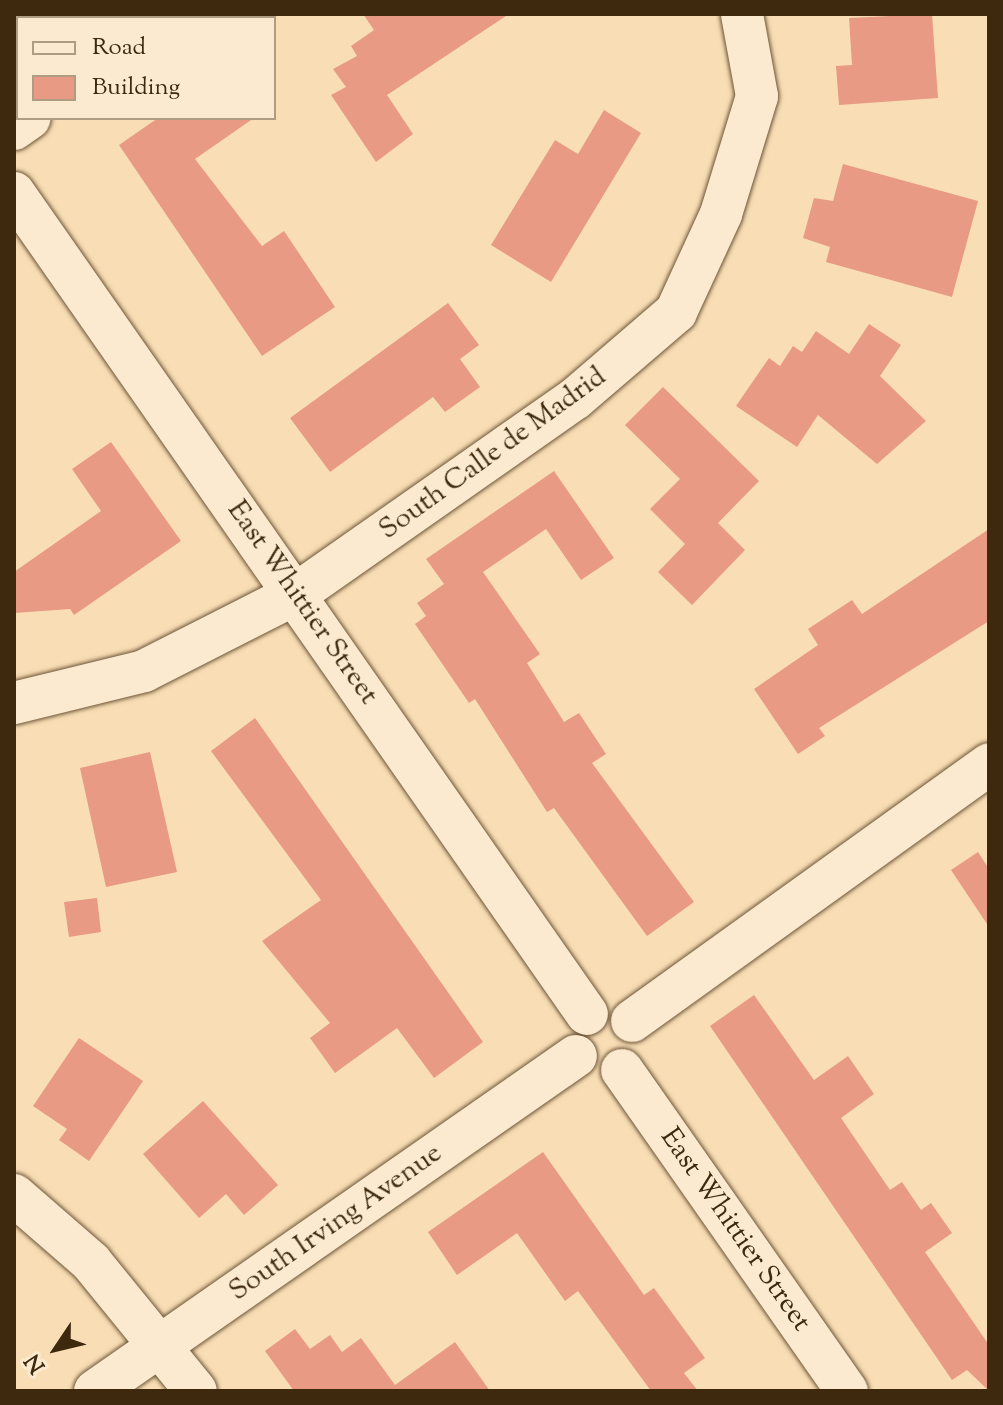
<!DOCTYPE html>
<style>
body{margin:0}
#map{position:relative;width:1003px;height:1405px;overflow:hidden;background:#f9deb5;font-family:"Sorts Mill Goudy",serif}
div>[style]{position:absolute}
.building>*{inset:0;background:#e89a84}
.roads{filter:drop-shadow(0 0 2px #6d5638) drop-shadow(0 0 2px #6d5638)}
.street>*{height:42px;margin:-21px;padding:0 21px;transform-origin:21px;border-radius:21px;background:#fbeacf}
span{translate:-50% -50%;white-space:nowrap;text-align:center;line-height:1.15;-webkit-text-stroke:6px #fbeacf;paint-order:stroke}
.street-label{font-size:28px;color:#3e290e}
.frame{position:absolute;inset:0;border:16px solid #3e290e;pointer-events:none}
.legend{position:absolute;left:16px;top:16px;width:260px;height:104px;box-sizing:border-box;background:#fbeacf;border:2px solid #af9d82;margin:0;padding:10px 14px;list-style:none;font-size:24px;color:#3e290e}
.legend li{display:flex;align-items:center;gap:16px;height:40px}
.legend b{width:40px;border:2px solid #af9d82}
.north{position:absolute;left:16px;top:1309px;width:80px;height:80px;-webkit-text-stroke:6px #fbeacf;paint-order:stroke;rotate:235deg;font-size:22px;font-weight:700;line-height:32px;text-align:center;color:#3e290e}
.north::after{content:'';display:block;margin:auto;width:28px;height:36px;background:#3e290e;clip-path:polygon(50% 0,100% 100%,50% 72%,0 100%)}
</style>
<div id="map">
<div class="building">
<i style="clip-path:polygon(363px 14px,509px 14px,387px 95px,413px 134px,376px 162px,331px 95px,346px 87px,333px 69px,357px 56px,351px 46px,374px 30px)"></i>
<i style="clip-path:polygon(932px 14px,938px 98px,839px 105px,836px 66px,852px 65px,849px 18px)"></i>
<i style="clip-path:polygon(604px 110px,641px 133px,551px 282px,491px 245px,555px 140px,578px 154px)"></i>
<i style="clip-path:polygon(158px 118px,254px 118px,195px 159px,262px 246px,284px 231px,335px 307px,262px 356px,119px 145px)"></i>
<i style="clip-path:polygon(843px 164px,978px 201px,952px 297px,826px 262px,830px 247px,803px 238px,814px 198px,833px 201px)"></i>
<i style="clip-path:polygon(448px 303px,479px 345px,460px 359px,480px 387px,445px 412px,433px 397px,330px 472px,290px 418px)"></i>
<i style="clip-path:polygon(869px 324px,901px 345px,880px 376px,926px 421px,877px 464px,818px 415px,797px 447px,736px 406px,769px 358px,780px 366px,793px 346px,802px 352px,816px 331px,849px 354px)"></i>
<i style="clip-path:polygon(663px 387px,759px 481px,718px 523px,745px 550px,692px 605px,658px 572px,685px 544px,650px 509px,680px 479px,625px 425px)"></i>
<i style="clip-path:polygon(111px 442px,181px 541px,74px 615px,70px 609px,14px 613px,14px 572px,101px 511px,72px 469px)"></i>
<i style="clip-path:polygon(554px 471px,614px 558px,581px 580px,546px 529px,483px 572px,540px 654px,527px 663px,564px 722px,579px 713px,606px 754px,592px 763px,694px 902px,647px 936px,554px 808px,547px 812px,475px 699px,469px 703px,415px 624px,426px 616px,417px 603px,444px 584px,426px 559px)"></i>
<i style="clip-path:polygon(989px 529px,989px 621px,819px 728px,825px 736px,798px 754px,754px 689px,818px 645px,808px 629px,852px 600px,862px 614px)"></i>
<i style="clip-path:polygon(255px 718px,483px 1042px,434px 1078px,397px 1028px,335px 1073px,310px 1038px,330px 1023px,262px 941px,321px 900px,211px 751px)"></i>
<i style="clip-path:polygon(150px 752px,177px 872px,106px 887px,80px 768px)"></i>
<i style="clip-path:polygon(978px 852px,989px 869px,989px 927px,951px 870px)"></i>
<i style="clip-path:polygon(97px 898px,101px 932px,69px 937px,64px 902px)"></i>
<i style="clip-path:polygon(754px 995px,814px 1080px,848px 1056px,874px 1094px,841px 1118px,890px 1190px,902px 1182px,921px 1210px,931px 1203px,952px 1233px,925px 1252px,989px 1345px,989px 1391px,967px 1370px,952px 1380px,710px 1026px)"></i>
<i style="clip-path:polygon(79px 1038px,143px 1081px,89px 1161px,59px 1140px,67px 1129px,33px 1106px)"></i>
<i style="clip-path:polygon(203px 1101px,278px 1185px,244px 1215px,226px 1194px,199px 1218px,143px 1154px)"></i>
<i style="clip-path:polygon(543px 1152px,644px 1295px,654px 1288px,705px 1358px,684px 1373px,698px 1391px,651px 1391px,578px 1291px,565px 1301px,517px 1233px,457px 1275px,428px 1232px)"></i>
<i style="clip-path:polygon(295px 1329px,310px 1349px,330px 1335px,342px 1352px,361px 1338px,395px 1385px,455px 1342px,490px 1391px,294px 1391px,265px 1351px)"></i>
</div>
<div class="roads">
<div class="street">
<i style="left:170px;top:18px;width:7px;rotate:-34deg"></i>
<i style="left:14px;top:129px;width:19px;rotate:-35deg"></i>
<i style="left:14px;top:193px;width:1001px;rotate:55.09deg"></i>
<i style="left:14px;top:703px;width:134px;rotate:-13.8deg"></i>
<i style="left:144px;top:671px;width:170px;rotate:-26.9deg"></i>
<i style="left:296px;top:594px;width:342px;rotate:-35deg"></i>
<i style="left:576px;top:398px;width:132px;rotate:-40.7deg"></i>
<i style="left:676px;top:312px;width:108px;rotate:-65.3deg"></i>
<i style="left:721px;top:214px;width:123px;rotate:-73deg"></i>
<i style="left:757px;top:96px;width:83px;rotate:-100.4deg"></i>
<i style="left:632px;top:1021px;width:440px;rotate:-35.7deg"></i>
<i style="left:622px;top:1070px;width:392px;rotate:55deg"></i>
<i style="left:14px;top:1195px;width:102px;rotate:41deg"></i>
<i style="left:91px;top:1262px;width:166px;rotate:50.9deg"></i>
<i style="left:95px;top:1391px;width:586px;rotate:-34.86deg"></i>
</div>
</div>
<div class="street-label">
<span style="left:493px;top:454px;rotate:-36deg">South Calle de Madrid</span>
<span style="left:302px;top:603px;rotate:55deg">East Whittier Street</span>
<span style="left:336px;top:1223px;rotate:-35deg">South Irving Avenue</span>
<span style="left:735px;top:1230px;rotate:55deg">East Whittier Street</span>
</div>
<div class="frame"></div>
<ul class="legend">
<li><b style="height:10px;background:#fbeacf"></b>Road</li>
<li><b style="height:22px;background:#e89a84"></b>Building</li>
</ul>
<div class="north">N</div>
</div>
